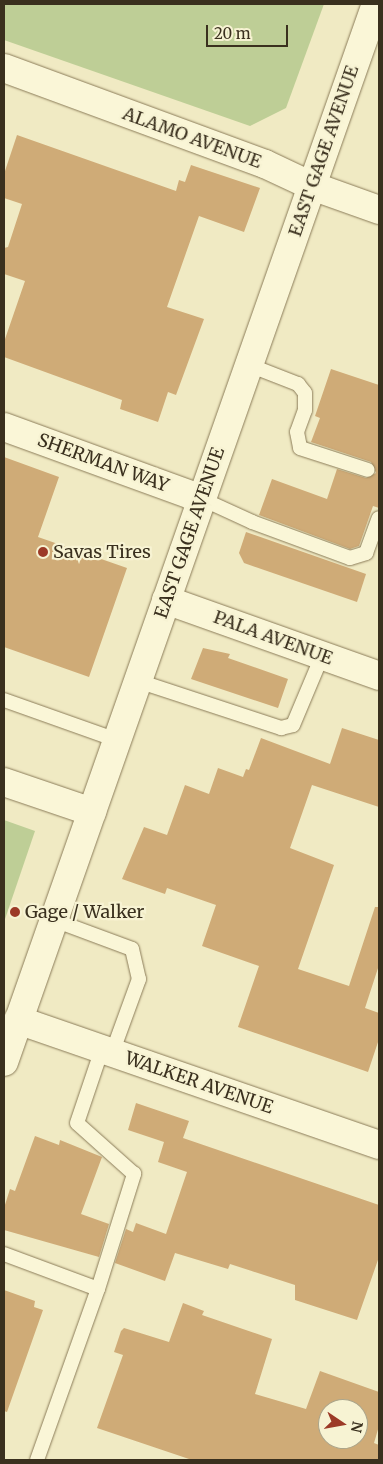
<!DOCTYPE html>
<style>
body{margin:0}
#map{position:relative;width:383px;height:1464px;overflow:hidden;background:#f0eac3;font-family:Merriweather,serif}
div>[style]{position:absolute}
.green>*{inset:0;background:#bece96}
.building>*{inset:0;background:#cfab77}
.roads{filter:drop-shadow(0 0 1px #8b7c59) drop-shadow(0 0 1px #8b7c59)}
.lane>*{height:14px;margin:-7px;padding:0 7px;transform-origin:7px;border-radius:7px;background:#faf6d7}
.street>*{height:28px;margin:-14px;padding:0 14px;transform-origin:14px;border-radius:14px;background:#faf6d7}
.secondary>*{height:28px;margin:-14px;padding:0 14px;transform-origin:14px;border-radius:14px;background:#faf6d7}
.dots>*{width:14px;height:14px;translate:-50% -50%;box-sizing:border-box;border:2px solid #f7f3d3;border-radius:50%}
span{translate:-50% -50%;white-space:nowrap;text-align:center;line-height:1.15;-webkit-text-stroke:4.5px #f7f3d3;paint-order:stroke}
.street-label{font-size:18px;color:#3a301e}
.poi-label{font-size:18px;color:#3a301e}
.left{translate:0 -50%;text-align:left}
.frame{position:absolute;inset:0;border:5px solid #3a301e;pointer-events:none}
.north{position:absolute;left:318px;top:1399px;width:50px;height:50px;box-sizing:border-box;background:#f7f3d3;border:1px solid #aba58b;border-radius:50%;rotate:102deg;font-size:14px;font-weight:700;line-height:20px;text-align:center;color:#3a301e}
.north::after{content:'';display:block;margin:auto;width:18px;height:22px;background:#9c3a27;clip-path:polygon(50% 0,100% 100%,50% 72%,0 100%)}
.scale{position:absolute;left:206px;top:25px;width:82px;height:22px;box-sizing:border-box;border:2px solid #3a301e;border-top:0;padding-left:6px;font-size:15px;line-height:18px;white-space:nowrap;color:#3a301e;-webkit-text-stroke:4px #f7f3d3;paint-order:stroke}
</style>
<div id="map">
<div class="green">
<i style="clip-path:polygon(4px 4px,324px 4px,286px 108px,250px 126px,4px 40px)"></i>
<i style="clip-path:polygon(4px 820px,35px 831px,4px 922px)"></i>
</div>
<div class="building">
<i style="clip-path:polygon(17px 135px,176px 191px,179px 180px,185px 182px,191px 165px,260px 188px,244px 232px,199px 216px,167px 307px,204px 319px,176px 395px,168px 392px,158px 422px,120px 409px,122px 400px,4px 357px,4px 342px,25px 281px,4px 274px,4px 248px,8px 247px,22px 204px,4px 198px,4px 174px)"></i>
<i style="clip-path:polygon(331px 369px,379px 385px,379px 508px,373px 506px,359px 546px,350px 549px,259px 515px,272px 479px,327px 499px,337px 469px,366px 478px,376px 473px,371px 462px,311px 442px,320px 418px,315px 416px)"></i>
<i style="clip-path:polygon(4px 457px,59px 477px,38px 537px,127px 568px,89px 677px,4px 647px)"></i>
<i style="clip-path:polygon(246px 532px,366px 574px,357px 602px,244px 563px,239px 553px)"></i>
<i style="clip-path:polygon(203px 648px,230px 654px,228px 658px,288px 679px,278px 708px,191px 679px)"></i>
<i style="clip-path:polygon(342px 728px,379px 740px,379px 807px,312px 785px,290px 848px,334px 865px,298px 969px,349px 986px,375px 907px,379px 907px,379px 965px,365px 1008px,379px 1013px,379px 1039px,368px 1072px,238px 1027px,259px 966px,202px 946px,216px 905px,167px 888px,165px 894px,122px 879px,144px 827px,167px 835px,185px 785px,209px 794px,218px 768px,243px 777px,246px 769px,249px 770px,261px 738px,330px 764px)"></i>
<i style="clip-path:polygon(136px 1103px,189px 1121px,183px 1138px,379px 1205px,379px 1257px,357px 1320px,295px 1300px,295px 1285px,230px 1264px,228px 1269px,175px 1253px,165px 1281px,115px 1263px,126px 1229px,133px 1232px,136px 1223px,166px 1234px,187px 1172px,158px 1162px,164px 1142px,128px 1130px)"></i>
<i style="clip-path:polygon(35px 1136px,59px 1145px,60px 1140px,102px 1157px,81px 1214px,109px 1224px,99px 1257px,4px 1230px,4px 1208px,10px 1189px,15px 1191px)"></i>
<i style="clip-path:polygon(4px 1290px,35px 1301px,34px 1307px,43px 1310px,7px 1412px,4px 1411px)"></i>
<i style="clip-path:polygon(evenodd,183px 1303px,204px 1311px,202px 1315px,272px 1339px,255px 1394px,306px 1409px,320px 1371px,379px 1392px,379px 1426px,374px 1443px,379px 1445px,379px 1460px,192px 1460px,97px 1428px,123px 1355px,114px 1352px,121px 1331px,124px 1328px,169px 1342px,183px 1303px,328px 1409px,358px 1409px,358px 1439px,328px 1439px,328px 1409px)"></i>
</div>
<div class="roads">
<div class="lane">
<i style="left:249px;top:365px;width:53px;rotate:21.2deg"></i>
<i style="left:298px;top:384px;width:11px;rotate:52deg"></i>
<i style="left:305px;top:393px;width:17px;rotate:90deg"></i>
<i style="left:305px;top:410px;width:23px;rotate:110deg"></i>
<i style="left:297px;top:432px;width:16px;rotate:79deg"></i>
<i style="left:300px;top:448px;width:71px;rotate:17.9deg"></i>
<i style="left:202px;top:499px;width:55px;rotate:24.7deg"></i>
<i style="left:252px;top:522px;width:104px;rotate:20.2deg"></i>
<i style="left:350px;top:558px;width:17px;rotate:-17deg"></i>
<i style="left:366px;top:553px;width:37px;rotate:-70deg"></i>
<i style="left:138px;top:681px;width:151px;rotate:18.2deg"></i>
<i style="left:281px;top:728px;width:12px;rotate:-14deg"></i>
<i style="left:293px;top:725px;width:75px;rotate:-67.2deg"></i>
<i style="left:4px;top:700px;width:120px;rotate:19.5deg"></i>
<i style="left:54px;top:920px;width:83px;rotate:20.4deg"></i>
<i style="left:132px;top:949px;width:31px;rotate:77deg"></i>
<i style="left:139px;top:979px;width:79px;rotate:110deg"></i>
<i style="left:4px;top:1254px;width:100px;rotate:20.4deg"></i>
<i style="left:37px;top:1460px;width:182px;rotate:-70.4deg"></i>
<i style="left:98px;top:1289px;width:121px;rotate:-72.6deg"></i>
<i style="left:134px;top:1174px;width:76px;rotate:-138.2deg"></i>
<i style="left:77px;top:1123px;width:78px;rotate:-71.3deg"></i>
</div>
<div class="street">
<i style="left:4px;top:68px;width:278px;rotate:20.2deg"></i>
<i style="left:265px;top:164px;width:52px;rotate:25.1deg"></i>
<i style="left:4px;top:427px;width:211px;rotate:20deg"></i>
<i style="left:166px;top:600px;width:226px;rotate:19.6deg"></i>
<i style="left:4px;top:782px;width:93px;rotate:18.8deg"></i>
<i style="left:18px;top:1020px;width:382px;rotate:19.1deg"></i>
</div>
<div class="secondary">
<i style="left:312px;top:186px;width:71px;rotate:19.7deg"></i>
<i style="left:4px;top:1062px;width:1121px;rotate:-70.63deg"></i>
</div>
</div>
<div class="dots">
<i style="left:43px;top:552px;background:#9c3a27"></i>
<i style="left:15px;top:912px;background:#9c3a27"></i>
</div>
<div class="street-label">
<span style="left:192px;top:138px;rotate:20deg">ALAMO AVENUE</span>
<span style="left:324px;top:151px;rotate:-71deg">EAST GAGE AVENUE</span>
<span style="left:103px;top:463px;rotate:20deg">SHERMAN WAY</span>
<span style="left:190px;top:533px;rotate:-71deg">EAST GAGE AVENUE</span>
<span style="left:273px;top:638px;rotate:20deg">PALA AVENUE</span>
<span style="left:199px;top:1083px;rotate:19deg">WALKER AVENUE</span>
</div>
<div class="poi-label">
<span class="left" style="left:53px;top:552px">Savas Tires</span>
<span class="left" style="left:25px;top:912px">Gage / Walker</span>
</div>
<div class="frame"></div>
<div class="north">N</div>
<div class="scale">20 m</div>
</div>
